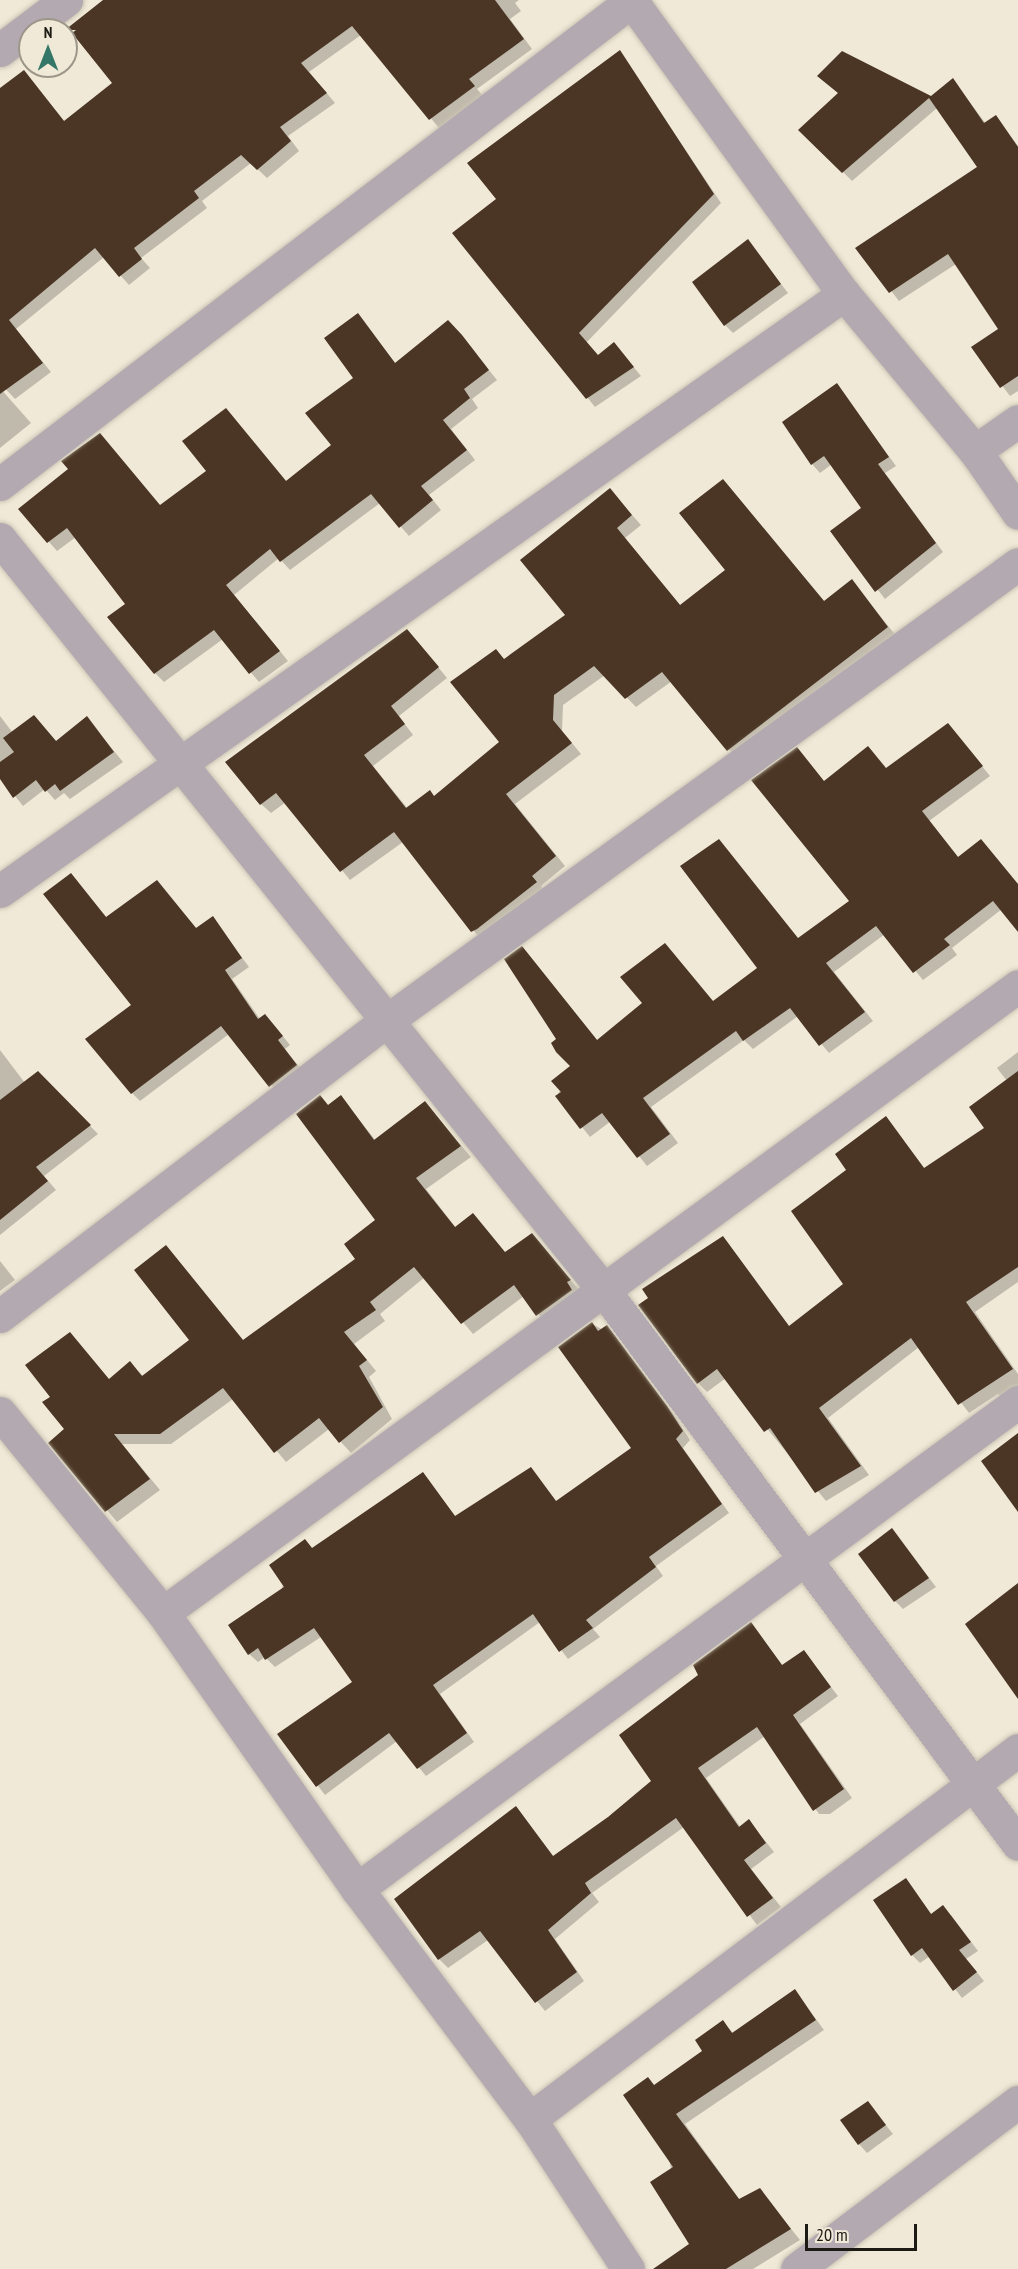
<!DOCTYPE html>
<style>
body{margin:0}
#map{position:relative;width:1018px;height:2269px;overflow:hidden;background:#f0e9d7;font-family:"PT Sans Narrow",sans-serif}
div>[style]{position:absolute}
.shadow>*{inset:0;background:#0003}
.building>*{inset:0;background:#4b3524}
.roads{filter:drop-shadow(0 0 2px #cac4b4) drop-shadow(0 0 2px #cac4b4)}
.minor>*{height:33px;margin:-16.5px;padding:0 16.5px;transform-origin:16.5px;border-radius:16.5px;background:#b2aab0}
.tertiary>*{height:33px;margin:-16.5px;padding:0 16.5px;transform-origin:16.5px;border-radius:16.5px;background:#b2aab0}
span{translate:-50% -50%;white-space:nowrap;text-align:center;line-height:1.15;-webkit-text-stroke:6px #f0e9d7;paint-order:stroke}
.north{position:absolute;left:18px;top:18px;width:60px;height:60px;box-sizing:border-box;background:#f0e9d7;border:2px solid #9c9689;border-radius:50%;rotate:0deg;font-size:16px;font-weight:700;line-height:24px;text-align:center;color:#1d1a14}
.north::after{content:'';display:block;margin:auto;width:21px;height:27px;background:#347667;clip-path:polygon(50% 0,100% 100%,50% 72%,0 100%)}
.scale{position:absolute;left:805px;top:2224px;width:112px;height:27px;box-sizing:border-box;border:3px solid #1d1a14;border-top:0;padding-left:8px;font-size:18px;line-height:21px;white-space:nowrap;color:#1d1a14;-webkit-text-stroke:4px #f0e9d7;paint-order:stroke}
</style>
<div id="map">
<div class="shadow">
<i style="clip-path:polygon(110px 0,519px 0,515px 3px,521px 11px,510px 19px,532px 49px,477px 89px,483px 96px,439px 128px,361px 35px,309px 72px,335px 103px,288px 136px,299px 151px,267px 178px,251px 163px,202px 201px,207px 208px,141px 258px,150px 268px,129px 285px,104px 257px,16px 329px,51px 372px,15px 399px,0 383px,0 90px,24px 72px,65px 122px,115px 99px)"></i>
<i style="clip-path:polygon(620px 52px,721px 203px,586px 343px,598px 356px,622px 353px,641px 376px,595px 407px,454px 233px,498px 199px)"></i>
<i style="clip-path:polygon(953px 80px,986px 124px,996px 117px,1018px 146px,1018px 391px,1010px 396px,973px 347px,1000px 329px,956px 264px,899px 301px,858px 248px,979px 168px,937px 108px,852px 181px,801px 130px,839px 94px,825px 81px,931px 98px)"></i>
<i style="clip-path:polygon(748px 241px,788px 293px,733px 333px,725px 325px)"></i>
<i style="clip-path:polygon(358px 315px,396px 364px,457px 331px,497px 380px,472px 399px,478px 408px,451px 429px,475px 460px,429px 495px,441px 510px,409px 536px,380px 503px,290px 570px,279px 558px,234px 595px,288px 661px,259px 682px,223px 639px,164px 682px,155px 673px,127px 605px,76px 537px,57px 551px,20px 509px,161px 506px,208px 471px,226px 410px,287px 482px,333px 445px,355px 379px)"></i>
<i style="clip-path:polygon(837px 385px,896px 466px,885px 473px,943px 552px,885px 599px,832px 531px,863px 509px,832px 464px,820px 473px,812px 464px)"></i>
<i style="clip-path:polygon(0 388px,31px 423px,0 448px)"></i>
<i style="clip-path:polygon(723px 481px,825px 602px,852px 581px,897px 637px,738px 760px,672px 681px,636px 707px,605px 675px,563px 705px,562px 731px,581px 754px,515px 804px,565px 866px,541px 886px,545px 892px,482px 941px,403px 842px,350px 880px,286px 802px,271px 813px,261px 804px,417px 641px,447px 678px,399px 716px,413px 735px,373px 766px,408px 809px,435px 797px,502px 742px,496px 651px,505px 660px,567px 615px,610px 490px,641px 525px,625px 538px,681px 606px,727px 571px)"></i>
<i style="clip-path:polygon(0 716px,13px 733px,34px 717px,57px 742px,87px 718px,123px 762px,70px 799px,64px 793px,55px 800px,45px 789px,23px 806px,0 777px)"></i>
<i style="clip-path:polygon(948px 724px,990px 776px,929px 821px,959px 858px,1018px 884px,1018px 910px,1002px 909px,952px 948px,957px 955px,923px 980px,885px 934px,834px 972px,873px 1021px,829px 1053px,798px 1016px,753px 1049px,744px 1040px,651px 1107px,678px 1143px,647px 1166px,611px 1121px,590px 1137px,557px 1096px,573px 1066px,530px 957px,598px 1041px,644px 1004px,665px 945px,713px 1002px,851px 901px,825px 782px,868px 748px,887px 770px)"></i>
<i style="clip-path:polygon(71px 875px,107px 918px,157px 882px,197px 929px,213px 918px,249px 967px,232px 979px,260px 1019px,273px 1024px,290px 1045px,285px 1049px,305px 1074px,279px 1094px,229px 1034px,140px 1101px,132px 1093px,133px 1005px)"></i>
<i style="clip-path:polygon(0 1050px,25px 1083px,38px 1073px,98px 1134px,44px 1176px,56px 1190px,0 1235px)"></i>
<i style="clip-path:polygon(1018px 1052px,1018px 1282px,975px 1312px,1018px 1374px,1018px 1399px,1007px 1403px,998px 1394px,969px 1413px,919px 1347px,828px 1418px,869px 1475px,826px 1501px,726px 1378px,707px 1392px,698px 1383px,722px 1238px,790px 1327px,845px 1285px,849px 1171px,886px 1118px,925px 1169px,986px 1128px,1007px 1081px,997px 1068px)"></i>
<i style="clip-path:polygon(341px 1097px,376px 1141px,425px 1103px,471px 1157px,426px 1189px,456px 1228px,506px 1253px,532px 1235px,580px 1291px,548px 1326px,524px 1296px,473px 1334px,425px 1277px,380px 1314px,385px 1321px,354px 1344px,376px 1371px,369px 1377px,392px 1419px,351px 1453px,329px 1429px,286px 1462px,233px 1399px,171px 1444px,122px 1444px,160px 1490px,117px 1522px,50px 1443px,130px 1363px,144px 1377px,191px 1341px,166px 1247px,244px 1341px,357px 1260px,377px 1221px,329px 1106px)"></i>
<i style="clip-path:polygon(0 1261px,15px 1280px,0 1291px)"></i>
<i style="clip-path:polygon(592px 1324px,615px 1336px,675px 1416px,690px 1440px,683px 1448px,729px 1513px,656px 1566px,663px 1576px,593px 1629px,600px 1637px,568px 1659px,540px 1622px,440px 1694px,474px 1742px,426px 1776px,397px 1741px,325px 1795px,279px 1735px,354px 1683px,321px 1637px,275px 1667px,265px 1657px,258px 1662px,249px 1654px,305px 1541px,313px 1549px,423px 1474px,456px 1517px,531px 1469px,557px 1502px,633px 1449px)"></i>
<i style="clip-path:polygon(892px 1530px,936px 1587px,903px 1609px,895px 1601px)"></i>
<i style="clip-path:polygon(751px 1624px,783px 1666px,804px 1652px,838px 1696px,800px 1724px,852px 1798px,830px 1814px,819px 1814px,765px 1736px,706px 1778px,741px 1828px,749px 1821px,774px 1852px,751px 1869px,781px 1907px,757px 1925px,684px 1827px,592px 1893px,599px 1902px,555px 1939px,584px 1981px,545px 2011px,488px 1940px,448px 1968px,439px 1959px,516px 1808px,554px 1857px,608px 1818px,653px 1781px,700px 1675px)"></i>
<i style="clip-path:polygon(905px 1879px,932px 1915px,951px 1915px,978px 1951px,966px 1959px,984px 1981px,962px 1998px,930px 1956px,920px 1963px,912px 1955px)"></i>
<i style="clip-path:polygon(795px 1991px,824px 2030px,685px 2124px,740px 2200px,760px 2190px,800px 2240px,753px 2269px,666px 2269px,691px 2245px,648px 2079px,655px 2086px,704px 2051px,723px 2022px,734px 2034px)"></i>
<i style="clip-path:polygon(868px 2103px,893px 2134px,867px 2153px,859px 2144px)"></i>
</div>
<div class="building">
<i style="clip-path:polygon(103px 0,495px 0,524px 39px,469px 79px,475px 86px,429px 120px,352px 26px,301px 63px,327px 93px,280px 127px,291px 141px,257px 170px,241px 155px,194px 191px,199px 198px,134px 248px,142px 259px,119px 277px,95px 248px,9px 320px,43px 363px,0 394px,0 88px,24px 70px,64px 121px,112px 83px,72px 33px,76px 30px,65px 30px)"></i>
<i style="clip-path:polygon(620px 50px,714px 194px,579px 333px,598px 355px,614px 342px,634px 367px,586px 399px,452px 233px,496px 199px,467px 163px)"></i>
<i style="clip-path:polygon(842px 51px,931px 96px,953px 78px,984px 123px,996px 115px,1018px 147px,1018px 376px,1000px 388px,971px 347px,998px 329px,948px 254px,889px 293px,855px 248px,977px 167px,929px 98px,842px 173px,798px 130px,838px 93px,817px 76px)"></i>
<i style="clip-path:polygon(748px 239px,781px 284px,724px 326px,692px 282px)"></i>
<i style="clip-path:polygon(358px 313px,395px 363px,448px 320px,462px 335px,489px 370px,464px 389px,470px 398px,443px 420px,467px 450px,421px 486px,433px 500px,399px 528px,371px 494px,280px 562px,270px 549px,226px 585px,280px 651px,249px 674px,214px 630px,154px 674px,107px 617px,125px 604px,67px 528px,47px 543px,18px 509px,68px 469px,61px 461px,100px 433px,160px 505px,206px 471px,182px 441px,226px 408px,286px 481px,331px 445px,305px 413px,353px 378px,324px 338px)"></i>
<i style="clip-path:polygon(837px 383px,889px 457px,878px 464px,936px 543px,875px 592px,830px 531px,861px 508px,824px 456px,811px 465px,782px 422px)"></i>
<i style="clip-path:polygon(723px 479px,824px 601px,852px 579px,888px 627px,727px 751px,662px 672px,625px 699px,594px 666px,554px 695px,553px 720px,572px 743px,506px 794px,556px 856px,532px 876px,537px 882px,477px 929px,471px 932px,394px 832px,340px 872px,276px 793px,260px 805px,225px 762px,407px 629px,439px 667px,391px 706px,405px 724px,364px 755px,406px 808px,430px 790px,434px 796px,499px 742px,450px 682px,496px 649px,504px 659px,565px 615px,520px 560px,610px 488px,632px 515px,617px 528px,680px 605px,725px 570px,679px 513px)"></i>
<i style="clip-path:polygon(34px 715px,56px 741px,87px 716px,114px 752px,60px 791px,55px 784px,45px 792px,36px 780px,13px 798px,0 779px,0 762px,14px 752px,3px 738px)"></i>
<i style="clip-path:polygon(948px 723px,983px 766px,922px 811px,958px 857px,981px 839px,1018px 884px,1018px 932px,993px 901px,944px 939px,950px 945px,913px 973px,876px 926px,826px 963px,865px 1012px,819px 1046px,790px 1008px,743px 1041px,736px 1031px,643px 1098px,670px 1134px,637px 1158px,602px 1113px,580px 1129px,555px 1096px,561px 1092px,551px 1081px,570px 1066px,556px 1052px,551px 1043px,556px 1039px,504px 959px,522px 946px,597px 1040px,642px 1003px,620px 977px,665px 943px,713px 1001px,757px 968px,680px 866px,719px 839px,798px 938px,849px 901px,751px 780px,797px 747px,824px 781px,868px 746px,886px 768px)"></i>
<i style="clip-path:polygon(71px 873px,106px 917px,157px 880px,196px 928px,213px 916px,242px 958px,225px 970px,258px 1019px,265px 1014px,283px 1036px,278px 1040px,297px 1065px,269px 1087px,221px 1026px,131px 1094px,85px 1039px,131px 1005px,43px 894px)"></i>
<i style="clip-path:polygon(38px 1071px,91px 1125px,36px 1167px,48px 1181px,0 1220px,0 1100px)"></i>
<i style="clip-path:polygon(1018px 1071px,1018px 1267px,966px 1302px,1013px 1369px,958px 1405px,911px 1338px,819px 1408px,861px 1466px,815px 1493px,770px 1428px,764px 1432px,717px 1369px,697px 1384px,638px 1305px,648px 1298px,642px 1289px,723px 1236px,789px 1326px,843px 1284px,791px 1211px,846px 1170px,835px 1154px,886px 1116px,924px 1168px,984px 1128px,969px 1107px)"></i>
<i style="clip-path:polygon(320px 1095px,328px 1105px,341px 1095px,374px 1140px,425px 1101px,461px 1146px,416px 1178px,455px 1227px,473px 1213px,505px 1252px,532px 1233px,571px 1280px,567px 1282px,572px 1290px,536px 1316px,514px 1285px,461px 1324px,414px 1267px,370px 1302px,376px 1310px,344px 1332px,367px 1360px,359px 1366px,383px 1407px,339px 1443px,319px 1418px,274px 1453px,223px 1388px,160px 1434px,114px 1434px,150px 1479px,105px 1512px,48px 1443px,64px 1429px,42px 1402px,50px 1397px,25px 1365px,70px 1332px,109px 1379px,130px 1361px,142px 1376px,189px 1340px,134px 1270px,166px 1245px,243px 1340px,355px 1259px,344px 1244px,375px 1220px,296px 1114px)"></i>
<i style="clip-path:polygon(592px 1322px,598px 1331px,607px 1325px,667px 1406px,683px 1431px,676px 1439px,722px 1504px,649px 1557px,656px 1567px,586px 1620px,593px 1628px,559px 1652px,533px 1614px,433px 1685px,467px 1733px,417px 1769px,389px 1733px,316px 1787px,277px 1734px,352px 1682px,314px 1628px,265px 1660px,258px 1648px,248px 1655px,228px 1625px,284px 1587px,269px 1565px,305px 1539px,312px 1548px,423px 1472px,455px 1516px,531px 1467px,556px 1501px,631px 1448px,558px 1347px)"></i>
<i style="clip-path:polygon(1018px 1433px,1018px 1512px,981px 1461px)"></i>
<i style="clip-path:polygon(892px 1528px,929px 1578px,894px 1602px,858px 1554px)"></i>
<i style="clip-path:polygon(1018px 1583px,1018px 1699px,965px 1624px)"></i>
<i style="clip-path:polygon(751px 1622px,782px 1665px,804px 1650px,831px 1687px,793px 1715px,844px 1789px,813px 1811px,757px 1727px,698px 1768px,739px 1827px,749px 1819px,766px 1843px,744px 1860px,773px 1898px,747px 1917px,676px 1818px,585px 1883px,591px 1893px,548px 1930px,577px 1972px,535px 2003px,480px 1931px,438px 1960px,394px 1899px,516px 1806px,553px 1856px,608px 1817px,651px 1781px,619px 1735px,698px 1675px,693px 1665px)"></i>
<i style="clip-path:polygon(906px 1878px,931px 1914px,943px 1905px,971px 1942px,959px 1950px,977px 1972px,953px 1991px,922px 1948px,911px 1956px,873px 1900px)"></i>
<i style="clip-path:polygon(795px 1989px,816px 2020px,676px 2114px,739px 2199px,760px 2188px,791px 2229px,726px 2269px,653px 2269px,689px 2244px,650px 2182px,673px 2167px,623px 2095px,648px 2077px,654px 2085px,702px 2051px,695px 2040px,723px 2020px,732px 2033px)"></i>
<i style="clip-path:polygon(868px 2101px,886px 2125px,858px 2145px,840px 2120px)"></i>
</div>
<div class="roads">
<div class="minor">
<i style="left:0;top:50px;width:83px;rotate:-37.1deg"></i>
<i style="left:975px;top:451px;width:52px;rotate:-34.9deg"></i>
<i style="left:0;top:484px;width:795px;rotate:-37.43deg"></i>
<i style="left:0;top:539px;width:961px;rotate:51.21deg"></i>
<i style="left:602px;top:1288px;width:694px;rotate:53.2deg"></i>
<i style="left:0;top:891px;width:1034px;rotate:-35.27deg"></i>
<i style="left:0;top:1316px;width:489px;rotate:-37.4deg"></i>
<i style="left:389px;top:1019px;width:776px;rotate:-35.88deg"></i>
<i style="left:0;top:1413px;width:258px;rotate:50.8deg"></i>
<i style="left:163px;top:1613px;width:337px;rotate:54.9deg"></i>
<i style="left:357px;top:1889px;width:288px;rotate:53.1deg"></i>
<i style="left:530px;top:2119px;width:179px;rotate:56.8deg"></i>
<i style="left:163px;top:1613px;width:1060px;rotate:-36.25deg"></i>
<i style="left:357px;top:1889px;width:821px;rotate:-36.38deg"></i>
<i style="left:530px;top:2119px;width:612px;rotate:-37.09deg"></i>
<i style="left:797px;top:2269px;width:277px;rotate:-37.1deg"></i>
</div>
<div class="tertiary">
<i style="left:631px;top:0;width:363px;rotate:54.1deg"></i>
<i style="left:844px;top:294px;width:204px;rotate:50.2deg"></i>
<i style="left:975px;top:451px;width:75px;rotate:55.3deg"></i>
</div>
</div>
<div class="north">N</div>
<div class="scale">20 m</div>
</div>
